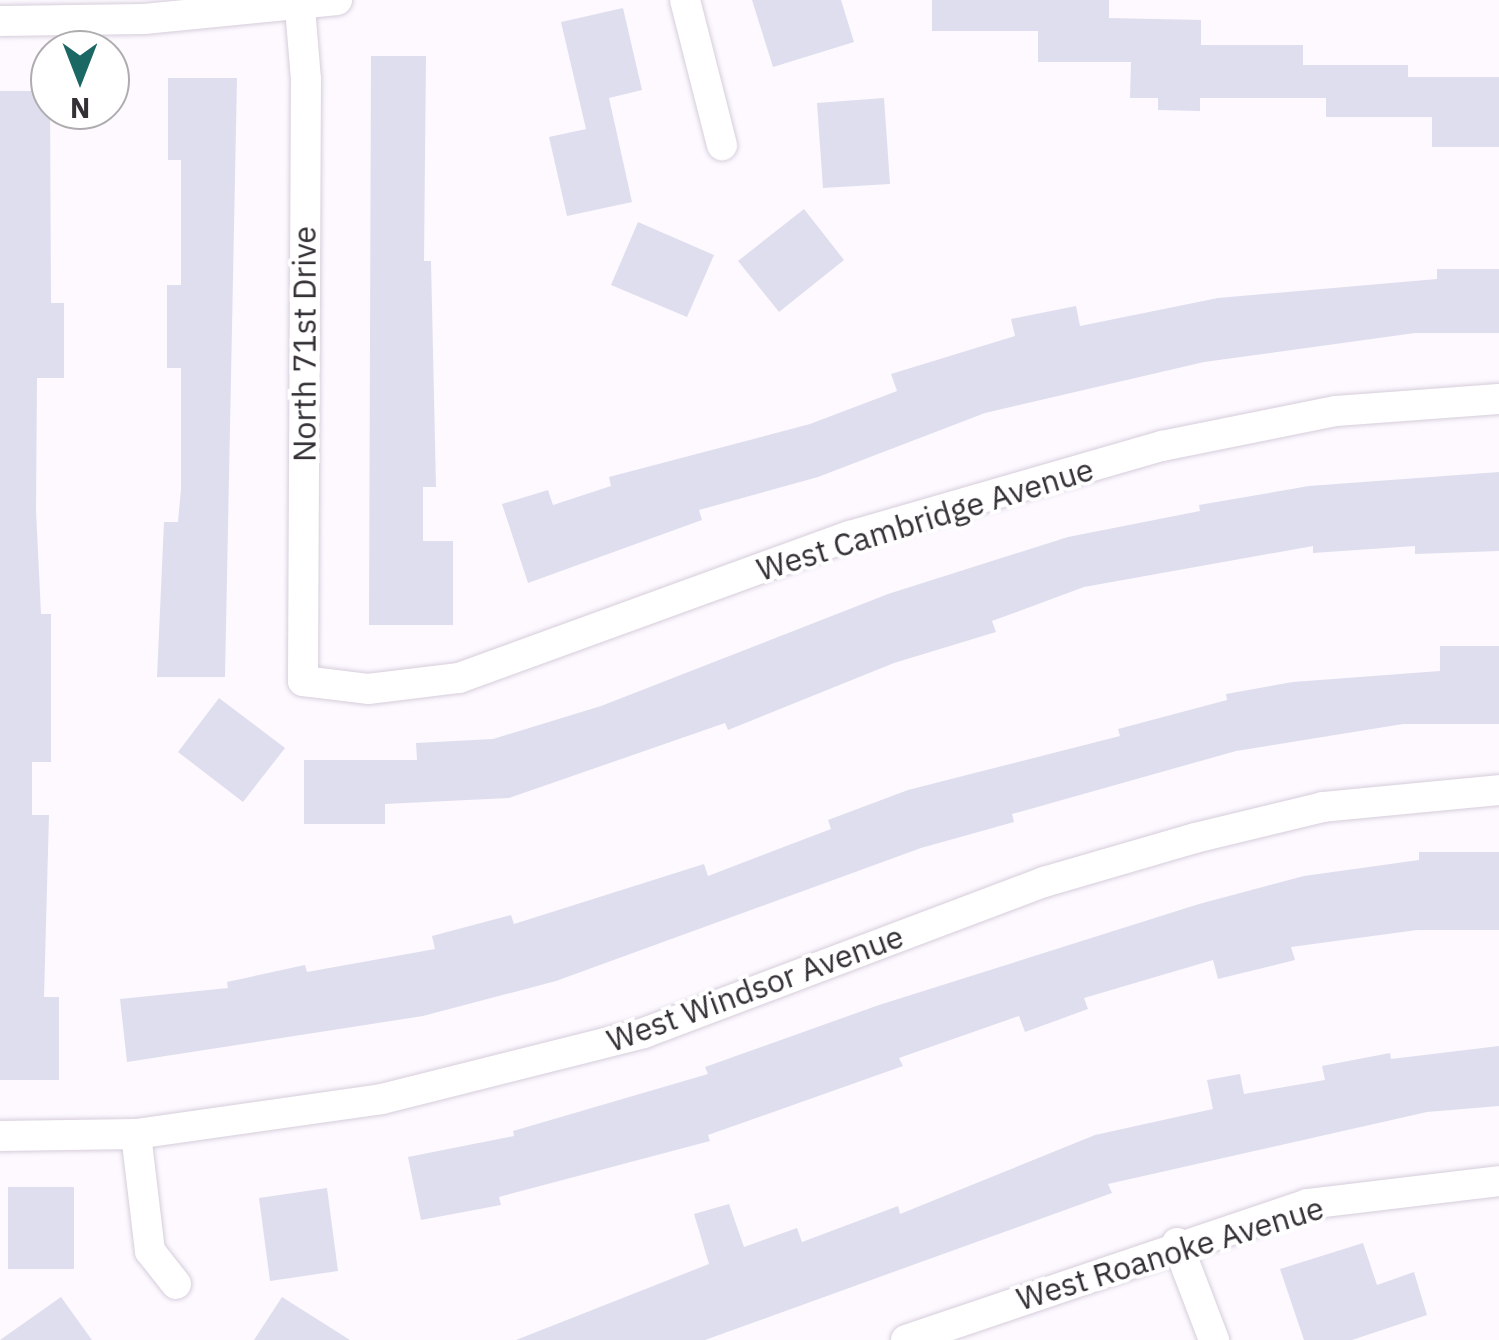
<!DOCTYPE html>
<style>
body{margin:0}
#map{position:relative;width:1499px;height:1340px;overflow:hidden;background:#fdf9ff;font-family:"IBM Plex Sans",sans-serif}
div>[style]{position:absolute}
.building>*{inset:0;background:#dfdeee}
.roads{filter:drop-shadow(0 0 2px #d6cddb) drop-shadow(0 0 2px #d6cddb)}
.minor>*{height:30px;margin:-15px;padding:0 15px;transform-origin:15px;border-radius:15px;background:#fff}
span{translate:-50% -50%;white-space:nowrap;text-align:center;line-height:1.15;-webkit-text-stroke:8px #fff;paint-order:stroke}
.street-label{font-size:32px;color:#343036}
.north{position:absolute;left:30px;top:30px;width:100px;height:100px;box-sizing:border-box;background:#fff;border:2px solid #aeacaf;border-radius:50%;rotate:180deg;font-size:28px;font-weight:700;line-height:40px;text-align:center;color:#343036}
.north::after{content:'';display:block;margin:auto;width:35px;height:45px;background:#1a6763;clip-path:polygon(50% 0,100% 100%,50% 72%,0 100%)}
</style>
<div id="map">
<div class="building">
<i style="clip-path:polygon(752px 0,841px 0,854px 42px,773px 67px)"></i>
<i style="clip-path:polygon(932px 0,1109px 0,1109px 18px,1201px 20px,1201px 45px,1303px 45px,1303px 65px,1408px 65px,1408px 77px,1499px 77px,1499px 147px,1432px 147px,1432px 117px,1326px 117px,1326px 98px,1200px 98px,1200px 111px,1158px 110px,1158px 98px,1130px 98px,1131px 62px,1038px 62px,1038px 31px,932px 31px)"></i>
<i style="clip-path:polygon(623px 8px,642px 90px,609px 98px,632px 202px,567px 216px,549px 137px,586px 129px,561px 22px)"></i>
<i style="clip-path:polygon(371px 56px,426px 56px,424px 261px,431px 261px,436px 487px,423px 487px,423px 541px,453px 541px,453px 625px,369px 625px)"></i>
<i style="clip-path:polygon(168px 78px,237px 78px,225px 677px,157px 677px,164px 522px,178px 522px,181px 489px,181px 368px,167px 368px,167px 285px,181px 285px,181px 160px,168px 160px)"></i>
<i style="clip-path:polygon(0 91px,50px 91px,51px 303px,64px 303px,64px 378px,37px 378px,36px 510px,41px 614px,51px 614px,51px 762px,32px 762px,32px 815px,49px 815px,44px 997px,59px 997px,59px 1080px,0 1080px)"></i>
<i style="clip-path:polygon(884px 98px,890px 184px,823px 188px,817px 103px)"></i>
<i style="clip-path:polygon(804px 209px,844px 260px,779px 312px,738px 261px)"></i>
<i style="clip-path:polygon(638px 222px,714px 255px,687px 317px,611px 285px)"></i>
<i style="clip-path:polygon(1437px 269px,1499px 269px,1499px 333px,1415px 333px,1204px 362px,985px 413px,818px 477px,699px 510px,702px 520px,528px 583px,502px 504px,548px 490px,553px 505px,611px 486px,609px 477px,810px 424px,897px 391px,891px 374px,1015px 336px,1011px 319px,1076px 306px,1080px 326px,1218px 298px,1437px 279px)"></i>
<i style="clip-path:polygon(1499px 472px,1499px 551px,1415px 554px,1415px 546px,1313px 553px,1313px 546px,1084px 587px,992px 621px,996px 632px,894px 663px,728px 730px,725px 723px,509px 798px,385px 804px,385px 824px,304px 824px,304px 760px,417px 760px,416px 743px,493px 739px,601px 706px,888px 594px,1068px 537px,1200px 511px,1199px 505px,1309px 486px)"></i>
<i style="clip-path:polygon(1440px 646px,1499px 646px,1499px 724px,1403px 724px,1236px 751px,1012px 814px,1014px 822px,921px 848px,556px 981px,423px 1016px,127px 1062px,120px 999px,228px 988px,227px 982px,305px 965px,307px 972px,435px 949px,432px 936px,511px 915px,514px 924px,704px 864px,708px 876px,831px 829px,828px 820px,908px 790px,1120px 736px,1118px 729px,1227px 700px,1226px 694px,1293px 682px,1440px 671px)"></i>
<i style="clip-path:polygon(219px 698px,285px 748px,243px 802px,178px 752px)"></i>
<i style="clip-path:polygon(1419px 852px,1499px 852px,1499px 930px,1417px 930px,1291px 947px,1295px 960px,1218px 979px,1213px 960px,1084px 998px,1088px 1009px,1025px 1032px,1019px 1016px,899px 1058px,903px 1066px,708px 1135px,710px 1141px,499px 1197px,501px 1205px,421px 1220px,408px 1157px,514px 1136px,513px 1131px,708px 1074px,705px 1067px,879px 1005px,1199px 904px,1304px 876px,1419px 860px)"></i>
<i style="clip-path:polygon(1499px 1046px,1499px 1106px,1427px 1112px,1108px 1184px,1112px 1193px,705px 1340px,516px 1340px,709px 1264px,694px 1214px,729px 1204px,744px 1247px,797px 1228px,802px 1242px,898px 1206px,900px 1214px,1095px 1135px,1213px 1109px,1207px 1080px,1240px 1074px,1244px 1094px,1325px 1080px,1322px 1066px,1390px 1053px,1391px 1059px)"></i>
<i style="clip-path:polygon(8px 1187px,74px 1187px,74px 1269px,8px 1269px)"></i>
<i style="clip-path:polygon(327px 1188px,338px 1271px,270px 1281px,259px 1198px)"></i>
<i style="clip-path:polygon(1363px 1243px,1377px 1285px,1414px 1272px,1427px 1315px,1352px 1340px,1304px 1340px,1280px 1269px)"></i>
<i style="clip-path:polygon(61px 1297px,92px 1340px,0 1340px)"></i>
<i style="clip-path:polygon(282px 1297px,350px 1340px,254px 1340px)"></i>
</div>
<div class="roads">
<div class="minor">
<i style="left:685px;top:0;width:150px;rotate:75.7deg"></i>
<i style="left:300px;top:8px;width:71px;rotate:85.2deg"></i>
<i style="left:306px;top:79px;width:602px;rotate:90.29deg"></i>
<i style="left:303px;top:681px;width:65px;rotate:7deg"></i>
<i style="left:368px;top:689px;width:92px;rotate:-6.9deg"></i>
<i style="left:459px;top:678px;width:416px;rotate:-20deg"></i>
<i style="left:850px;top:536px;width:325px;rotate:-16.1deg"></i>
<i style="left:1162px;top:446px;width:177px;rotate:-11.4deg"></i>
<i style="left:1336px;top:411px;width:163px;rotate:-4.2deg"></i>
<i style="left:0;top:21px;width:144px;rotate:-0.8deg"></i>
<i style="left:144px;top:19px;width:194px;rotate:-5.6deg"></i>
<i style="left:136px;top:1134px;width:118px;rotate:83.2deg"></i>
<i style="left:150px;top:1251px;width:42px;rotate:51.8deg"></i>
<i style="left:0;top:1136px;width:136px;rotate:-0.8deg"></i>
<i style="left:136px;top:1134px;width:248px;rotate:-8.1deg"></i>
<i style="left:382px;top:1099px;width:270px;rotate:-14.1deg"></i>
<i style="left:644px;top:1033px;width:428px;rotate:-20.7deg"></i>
<i style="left:1044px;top:882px;width:157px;rotate:-16.2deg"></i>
<i style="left:1195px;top:838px;width:132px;rotate:-13.6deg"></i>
<i style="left:1323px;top:807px;width:177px;rotate:-5.5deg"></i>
<i style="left:1177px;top:1243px;width:104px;rotate:69.1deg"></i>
<i style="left:906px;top:1340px;width:423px;rotate:-18.7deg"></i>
<i style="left:1307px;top:1204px;width:193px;rotate:-6.8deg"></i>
</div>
</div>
<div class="street-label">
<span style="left:304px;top:344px;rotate:-90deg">North 71st Drive</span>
<span style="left:925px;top:519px;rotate:-17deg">West Cambridge Avenue</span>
<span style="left:755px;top:988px;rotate:-20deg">West Windsor Avenue</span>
<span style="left:1170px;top:1253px;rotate:-17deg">West Roanoke Avenue</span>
</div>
<div class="north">N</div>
</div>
